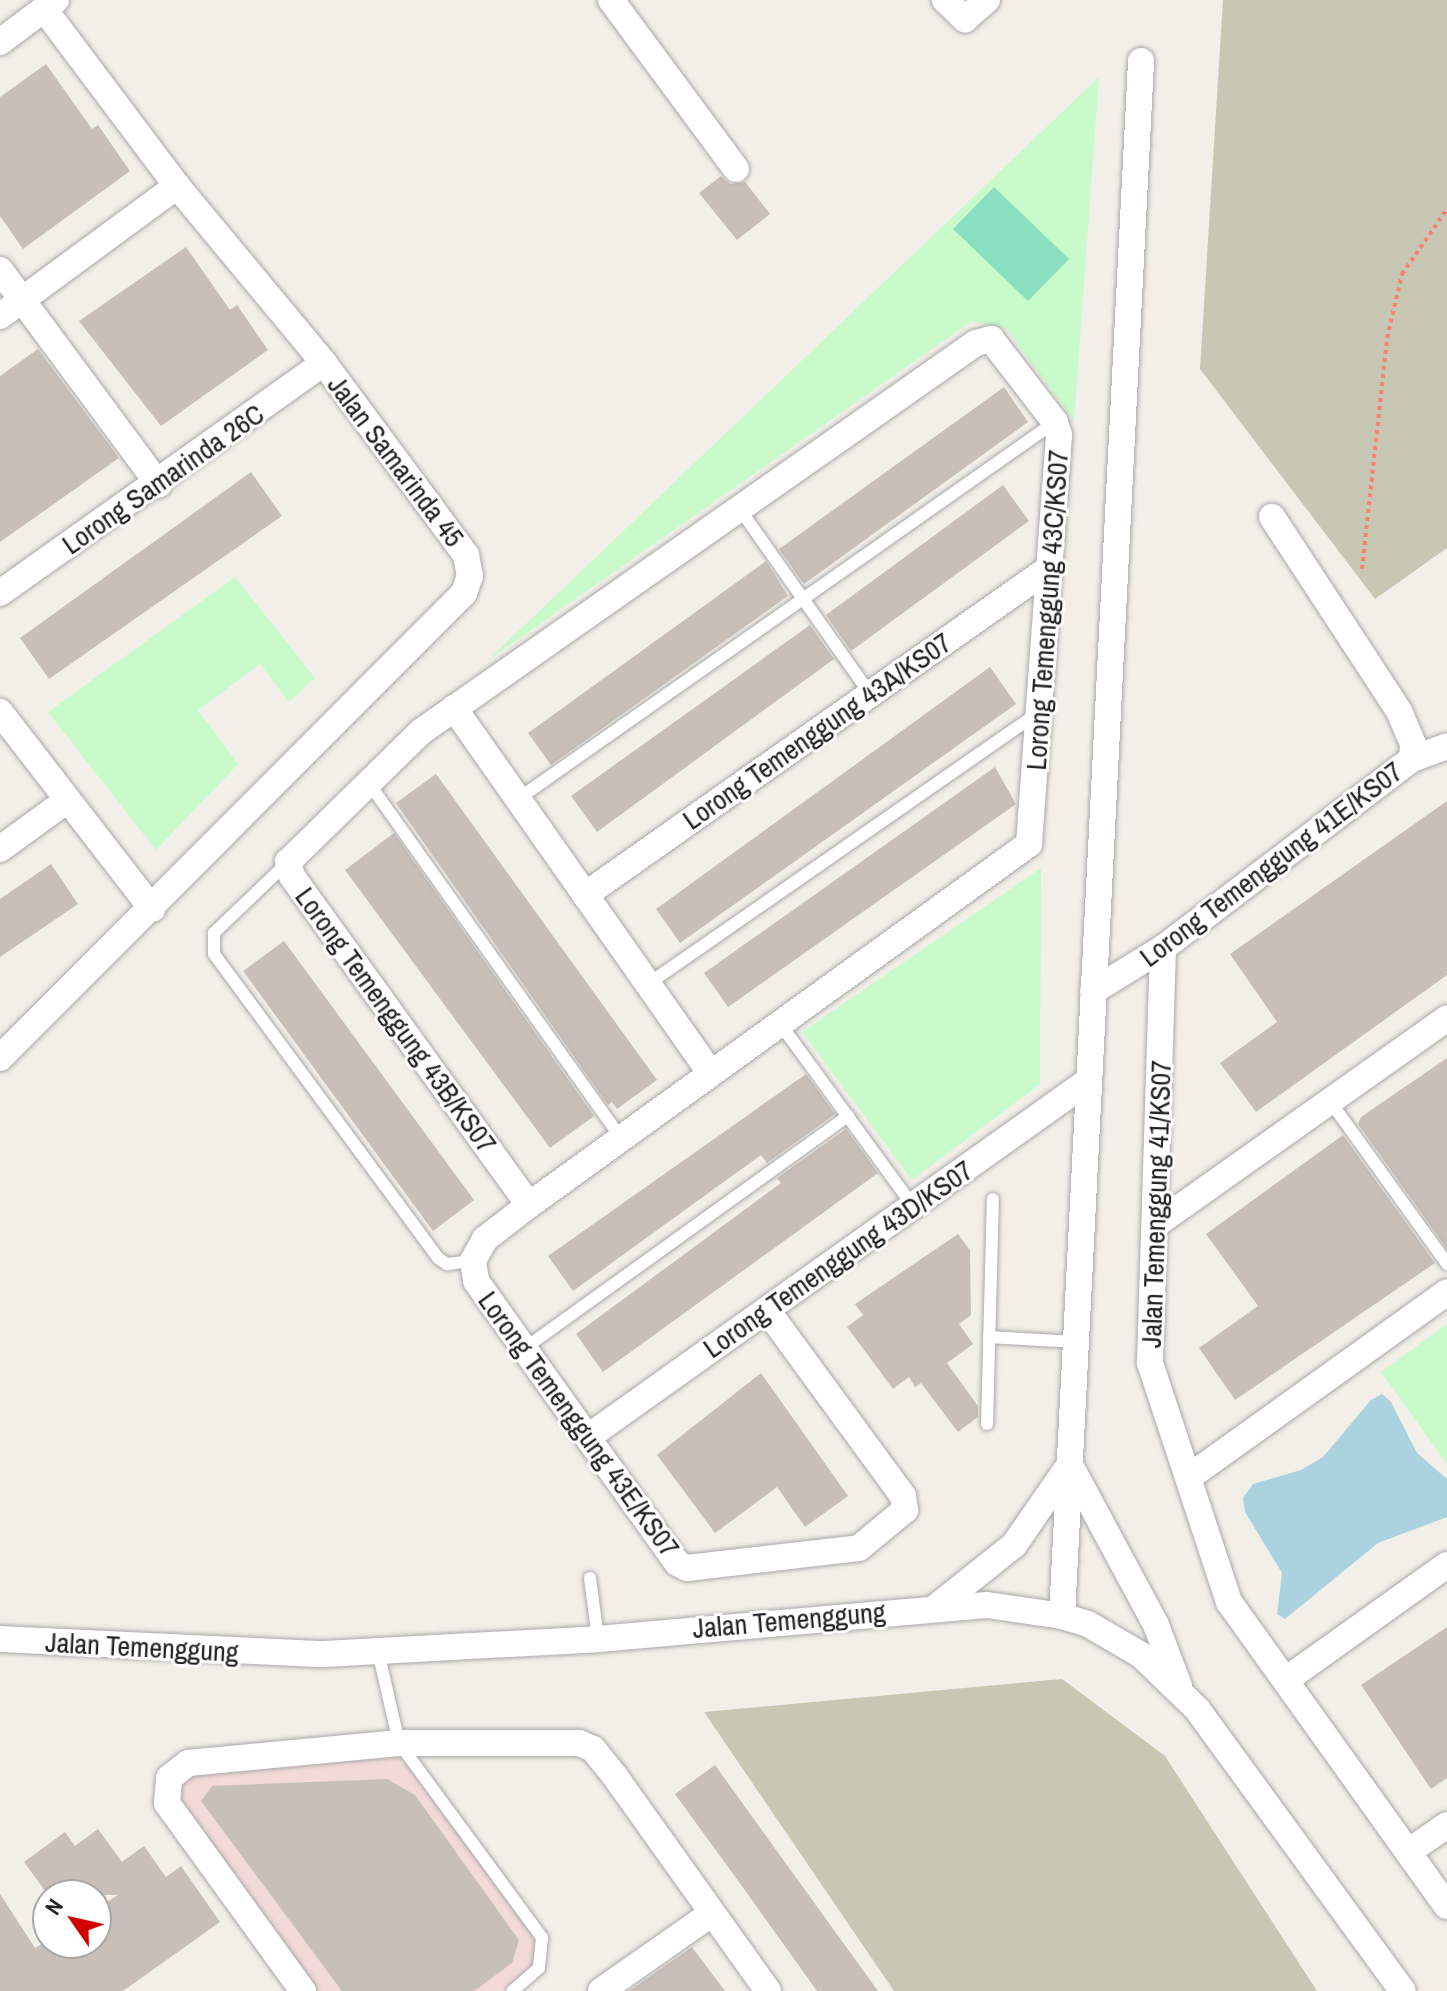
<!DOCTYPE html>
<style>
body{margin:0}
#map{position:relative;width:1447px;height:1991px;overflow:hidden;background:#f2efe9;font-family:"Archivo Narrow",sans-serif}
div>[style]{position:absolute}
.commercial>*{inset:0;background:#f2dad9}
.construction>*{inset:0;background:#c7c7b4}
.park>*{inset:0;background:#c8facc}
.pitch>*{inset:0;background:#88e0be}
.water>*{inset:0;background:#aad3df}
.building>*{inset:0;background:#c7bfb8}
.path>*{height:4px;margin-top:-2px;transform-origin:0;background:repeating-linear-gradient(90deg,#fa8072 0 4px,transparent 0 8px)}
.roads{filter:drop-shadow(0 0 2px #a9a9a9) drop-shadow(0 0 2px #a9a9a9)}
.service>*{height:12px;margin:-6px;padding:0 6px;transform-origin:6px;border-radius:6px;background:#fff}
.minor>*{height:26px;margin:-13px;padding:0 13px;transform-origin:13px;border-radius:13px;background:#fff}
span{translate:-50% -50%;white-space:nowrap;text-align:center;line-height:1.15;-webkit-text-stroke:6px #fff;paint-order:stroke}
.street-label{font-size:28px;color:#222}
.north{position:absolute;left:32px;top:1879px;width:80px;height:80px;box-sizing:border-box;background:#fff;border:2px solid #a7a7a7;border-radius:50%;rotate:304deg;font-size:22px;font-weight:700;line-height:32px;text-align:center;color:#222}
.north::after{content:'';display:block;margin:auto;width:28px;height:36px;background:#d40000;clip-path:polygon(50% 0,100% 100%,50% 72%,0 100%)}
</style>
<div id="map">
<div class="commercial">
<i style="clip-path:polygon(399px 1752px,538px 1939px,534px 1964px,503px 1991px,314px 1991px,178px 1800px,177px 1783px,190px 1772px)"></i>
</div>
<div class="construction">
<i style="clip-path:polygon(1223px 0,1447px 0,1447px 548px,1375px 599px,1200px 369px)"></i>
<i style="clip-path:polygon(1062px 1679px,1165px 1756px,1317px 1991px,894px 1991px,704px 1712px)"></i>
</div>
<div class="park">
<i style="clip-path:polygon(1099px 77px,1074px 421px,1006px 328px,972px 321px,487px 661px)"></i>
<i style="clip-path:polygon(235px 577px,315px 678px,289px 702px,260px 664px,198px 710px,238px 764px,156px 850px,48px 712px)"></i>
<i style="clip-path:polygon(1041px 868px,1040px 1084px,912px 1180px,802px 1032px)"></i>
<i style="clip-path:polygon(1447px 1324px,1447px 1464px,1381px 1372px)"></i>
</div>
<div class="pitch">
<i style="clip-path:polygon(994px 187px,1069px 259px,1028px 301px,953px 229px)"></i>
</div>
<div class="water">
<i style="clip-path:polygon(1382px 1394px,1391px 1402px,1417px 1453px,1447px 1479px,1447px 1517px,1378px 1543px,1285px 1619px,1277px 1614px,1282px 1573px,1245px 1512px,1243px 1498px,1253px 1484px,1301px 1470px,1323px 1457px,1371px 1400px)"></i>
</div>
<div class="building">
<i style="clip-path:polygon(46px 64px,92px 129px,98px 125px,130px 171px,23px 249px,0 216px,0 97px)"></i>
<i style="clip-path:polygon(721px 176px,730px 184px,745px 182px,770px 214px,737px 240px,699px 193px)"></i>
<i style="clip-path:polygon(186px 247px,230px 310px,237px 305px,268px 350px,161px 426px,79px 321px)"></i>
<i style="clip-path:polygon(38px 349px,119px 458px,0 542px,0 376px)"></i>
<i style="clip-path:polygon(1004px 387px,1028px 422px,804px 584px,779px 549px)"></i>
<i style="clip-path:polygon(251px 472px,282px 516px,49px 679px,20px 638px)"></i>
<i style="clip-path:polygon(1003px 485px,1029px 521px,851px 651px,826px 615px)"></i>
<i style="clip-path:polygon(766px 561px,788px 596px,551px 765px,528px 733px)"></i>
<i style="clip-path:polygon(810px 625px,834px 659px,597px 832px,571px 796px)"></i>
<i style="clip-path:polygon(990px 667px,1016px 704px,680px 943px,656px 909px)"></i>
<i style="clip-path:polygon(995px 767px,1016px 804px,728px 1007px,704px 973px)"></i>
<i style="clip-path:polygon(436px 774px,657px 1080px,617px 1109px,612px 1102px,608px 1105px,396px 803px)"></i>
<i style="clip-path:polygon(1447px 801px,1447px 975px,1256px 1112px,1220px 1063px,1277px 1022px,1230px 954px)"></i>
<i style="clip-path:polygon(394px 833px,594px 1116px,550px 1148px,345px 870px)"></i>
<i style="clip-path:polygon(51px 864px,78px 904px,0 957px,0 899px)"></i>
<i style="clip-path:polygon(284px 941px,474px 1200px,433px 1231px,243px 971px)"></i>
<i style="clip-path:polygon(1447px 1058px,1447px 1249px,1358px 1124px,1361px 1117px)"></i>
<i style="clip-path:polygon(806px 1074px,835px 1114px,767px 1163px,761px 1155px,573px 1291px,548px 1256px)"></i>
<i style="clip-path:polygon(846px 1129px,878px 1173px,603px 1372px,576px 1334px,781px 1183px,777px 1178px)"></i>
<i style="clip-path:polygon(1343px 1135px,1435px 1263px,1235px 1400px,1199px 1348px,1258px 1306px,1206px 1234px)"></i>
<i style="clip-path:polygon(958px 1234px,970px 1250px,971px 1315px,959px 1324px,973px 1344px,947px 1363px,978px 1406px,978px 1417px,958px 1432px,921px 1383px,915px 1387px,909px 1377px,893px 1389px,847px 1327px,863px 1315px,855px 1304px)"></i>
<i style="clip-path:polygon(761px 1373px,848px 1496px,805px 1527px,777px 1487px,715px 1533px,657px 1455px)"></i>
<i style="clip-path:polygon(1447px 1627px,1447px 1778px,1431px 1789px,1361px 1685px)"></i>
<i style="clip-path:polygon(715px 1765px,779px 1854px,878px 1991px,817px 1991px,744px 1889px,675px 1794px)"></i>
<i style="clip-path:polygon(387px 1779px,415px 1795px,519px 1940px,512px 1963px,474px 1991px,342px 1991px,201px 1801px,212px 1786px)"></i>
<i style="clip-path:polygon(98px 1829px,122px 1862px,144px 1846px,166px 1877px,181px 1866px,220px 1922px,123px 1991px,0 1991px,0 1894px,35px 1948px,43px 1943px,96px 1943px,96px 1909px,118px 1895px,48px 1895px,24px 1862px,65px 1832px,75px 1846px)"></i>
<i style="clip-path:polygon(692px 1947px,725px 1991px,629px 1991px)"></i>
</div>
<div class="path">
<i style="left:1362px;top:569px;width:232px;rotate:-83.8deg"></i>
<i style="left:1387px;top:338px;width:66px;rotate:-76.8deg"></i>
<i style="left:1402px;top:274px;width:79px;rotate:-55.3deg"></i>
</div>
<div class="roads">
<div class="service">
<i style="left:739px;top:508px;width:228px;rotate:54.8deg"></i>
<i style="left:368px;top:782px;width:437px;rotate:54.6deg"></i>
<i style="left:518px;top:799px;width:656px;rotate:-35.07deg"></i>
<i style="left:288px;top:862px;width:103px;rotate:136.2deg"></i>
<i style="left:214px;top:933px;width:21px;rotate:90deg"></i>
<i style="left:214px;top:954px;width:378px;rotate:53.6deg"></i>
<i style="left:438px;top:1258px;width:11px;rotate:34deg"></i>
<i style="left:447px;top:1264px;width:26px;rotate:-7deg"></i>
<i style="left:648px;top:984px;width:473px;rotate:-34.8deg"></i>
<i style="left:781px;top:1025px;width:224px;rotate:53.9deg"></i>
<i style="left:1330px;top:1101px;width:201px;rotate:54.3deg"></i>
<i style="left:989px;top:1337px;width:86px;rotate:3.3deg"></i>
<i style="left:525px;top:1348px;width:398px;rotate:-35.7deg"></i>
<i style="left:987px;top:1424px;width:225px;rotate:-88.5deg"></i>
<i style="left:590px;top:1578px;width:62px;rotate:82.5deg"></i>
<i style="left:378px;top:1651px;width:94px;rotate:77.1deg"></i>
<i style="left:399px;top:1743px;width:242px;rotate:53.7deg"></i>
<i style="left:542px;top:1938px;width:30px;rotate:96deg"></i>
<i style="left:539px;top:1968px;width:35px;rotate:139deg"></i>
</div>
<div class="minor">
<i style="left:611px;top:0;width:210px;rotate:53.5deg"></i>
<i style="left:945px;top:0;width:28px;rotate:44deg"></i>
<i style="left:965px;top:19px;width:29px;rotate:-41deg"></i>
<i style="left:0;top:42px;width:70px;rotate:-36.9deg"></i>
<i style="left:0;top:270px;width:267px;rotate:53.5deg"></i>
<i style="left:0;top:316px;width:220px;rotate:-36.3deg"></i>
<i style="left:0;top:593px;width:397px;rotate:-35.4deg"></i>
<i style="left:454px;top:708px;width:446px;rotate:54.9deg"></i>
<i style="left:0;top:712px;width:249px;rotate:52.3deg"></i>
<i style="left:1412px;top:759px;width:37px;rotate:-20deg"></i>
<i style="left:0;top:849px;width:82px;rotate:-36deg"></i>
<i style="left:585px;top:895px;width:566px;rotate:-35.15deg"></i>
<i style="left:1163px;top:948px;width:415px;rotate:91.8deg"></i>
<i style="left:1150px;top:1363px;width:252px;rotate:71.7deg"></i>
<i style="left:1229px;top:1602px;width:374px;rotate:54.4deg"></i>
<i style="left:1093px;top:991px;width:82px;rotate:-31.6deg"></i>
<i style="left:1163px;top:948px;width:313px;rotate:-37.2deg"></i>
<i style="left:1412px;top:759px;width:15px;rotate:-86deg"></i>
<i style="left:1413px;top:744px;width:36px;rotate:-113deg"></i>
<i style="left:1399px;top:711px;width:232px;rotate:-123.2deg"></i>
<i style="left:0;top:1058px;width:657px;rotate:-45.06deg"></i>
<i style="left:464px;top:593px;width:18px;rotate:-71deg"></i>
<i style="left:470px;top:576px;width:21px;rotate:-101deg"></i>
<i style="left:466px;top:555px;width:239px;rotate:-126.5deg"></i>
<i style="left:324px;top:363px;width:230px;rotate:-129.7deg"></i>
<i style="left:177px;top:186px;width:221px;rotate:-126.9deg"></i>
<i style="left:529px;top:1205px;width:405px;rotate:-125.8deg"></i>
<i style="left:292px;top:876px;width:15px;rotate:-106deg"></i>
<i style="left:288px;top:862px;width:187px;rotate:-44.4deg"></i>
<i style="left:422px;top:731px;width:676px;rotate:-35.01deg"></i>
<i style="left:976px;top:343px;width:16px;rotate:-15deg"></i>
<i style="left:991px;top:339px;width:105px;rotate:52.4deg"></i>
<i style="left:1055px;top:422px;width:14px;rotate:73deg"></i>
<i style="left:1059px;top:435px;width:410px;rotate:94.2deg"></i>
<i style="left:1029px;top:844px;width:617px;rotate:144.17deg"></i>
<i style="left:529px;top:1205px;width:56px;rotate:142.3deg"></i>
<i style="left:485px;top:1239px;width:25px;rotate:119deg"></i>
<i style="left:473px;top:1261px;width:20px;rotate:81deg"></i>
<i style="left:476px;top:1281px;width:346px;rotate:54.5deg"></i>
<i style="left:677px;top:1563px;width:11px;rotate:27deg"></i>
<i style="left:687px;top:1568px;width:173px;rotate:-6.6deg"></i>
<i style="left:859px;top:1548px;width:60px;rotate:-39.6deg"></i>
<i style="left:905px;top:1510px;width:14px;rotate:-98deg"></i>
<i style="left:903px;top:1496px;width:230px;rotate:-126.2deg"></i>
<i style="left:1158px;top:1223px;width:354px;rotate:-35.3deg"></i>
<i style="left:588px;top:1437px;width:614px;rotate:-35.45deg"></i>
<i style="left:1071px;top:1467px;width:179px;rotate:61.7deg"></i>
<i style="left:1156px;top:1625px;width:65px;rotate:69.3deg"></i>
<i style="left:1189px;top:1477px;width:317px;rotate:-35.6deg"></i>
<i style="left:935px;top:1608px;width:101px;rotate:-38.6deg"></i>
<i style="left:1014px;top:1545px;width:95px;rotate:-55.3deg"></i>
<i style="left:1062px;top:1616px;width:1557px;rotate:-87.09deg"></i>
<i style="left:0;top:1639px;width:324px;rotate:2.7deg"></i>
<i style="left:324px;top:1654px;width:274px;rotate:-3.1deg"></i>
<i style="left:598px;top:1639px;width:390px;rotate:-5deg"></i>
<i style="left:987px;top:1605px;width:76px;rotate:8.3deg"></i>
<i style="left:1062px;top:1616px;width:27px;rotate:17deg"></i>
<i style="left:1088px;top:1624px;width:61px;rotate:30.3deg"></i>
<i style="left:1141px;top:1655px;width:78px;rotate:44deg"></i>
<i style="left:1197px;top:1709px;width:349px;rotate:53.9deg"></i>
<i style="left:1287px;top:1679px;width:196px;rotate:-35.5deg"></i>
<i style="left:1408px;top:1852px;width:47px;rotate:-34.7deg"></i>
<i style="left:303px;top:1991px;width:232px;rotate:-125.9deg"></i>
<i style="left:167px;top:1803px;width:25px;rotate:-85deg"></i>
<i style="left:169px;top:1778px;width:24px;rotate:-38deg"></i>
<i style="left:188px;top:1763px;width:212px;rotate:-5.4deg"></i>
<i style="left:399px;top:1743px;width:180px"></i>
<i style="left:579px;top:1743px;width:15px;rotate:23deg"></i>
<i style="left:593px;top:1749px;width:33px;rotate:51deg"></i>
<i style="left:614px;top:1775px;width:265px;rotate:54.5deg"></i>
<i style="left:601px;top:1991px;width:134px;rotate:-35deg"></i>
</div>
</div>
<div class="street-label">
<span style="left:396px;top:461px;rotate:53deg">Jalan Samarinda 45</span>
<span style="left:163px;top:479px;rotate:-35deg">Lorong Samarinda 26C</span>
<span style="left:1047px;top:610px;rotate:-86deg">Lorong Temenggung 43C/KS07</span>
<span style="left:817px;top:731px;rotate:-35deg">Lorong Temenggung 43A/KS07</span>
<span style="left:1271px;top:864px;rotate:-37deg">Lorong Temenggung 41E/KS07</span>
<span style="left:396px;top:1020px;rotate:54deg">Lorong Temenggung 43B/KS07</span>
<span style="left:1156px;top:1204px;rotate:-88deg">Jalan Temenggung 41/KS07</span>
<span style="left:838px;top:1259px;rotate:-35deg">Lorong Temenggung 43D/KS07</span>
<span style="left:579px;top:1424px;rotate:54deg">Lorong Temenggung 43E/KS07</span>
<span style="left:789px;top:1620px;rotate:-5deg">Jalan Temenggung</span>
<span style="left:142px;top:1647px;rotate:3deg">Jalan Temenggung</span>
</div>
<div class="north">N</div>
</div>
